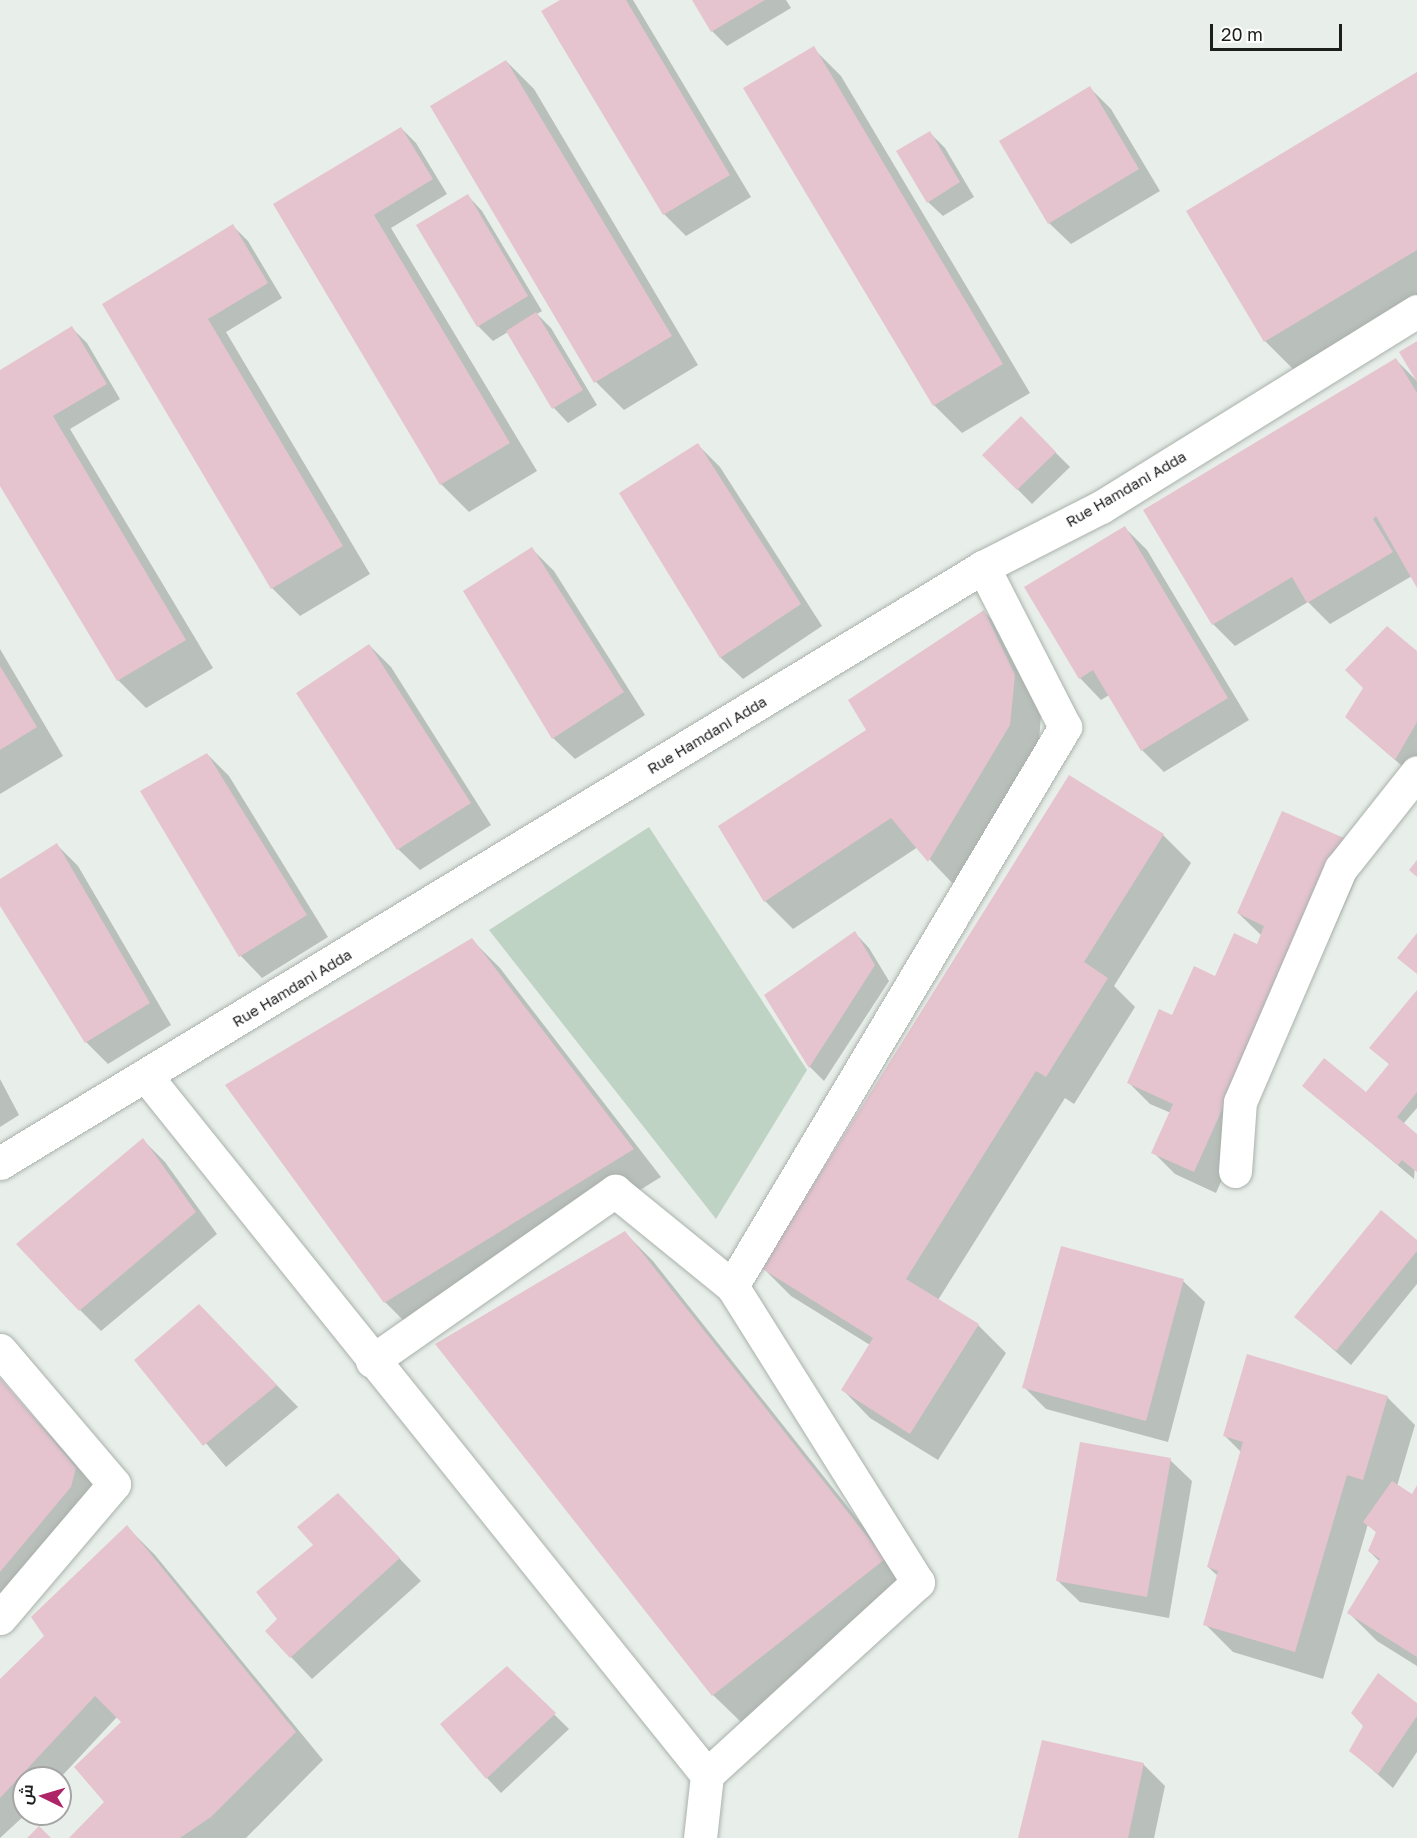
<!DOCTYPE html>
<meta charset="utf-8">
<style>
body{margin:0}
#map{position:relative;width:1417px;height:1838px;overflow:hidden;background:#e8efea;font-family:"Golos Text",Cairo,sans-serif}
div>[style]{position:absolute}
.green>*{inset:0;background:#bfd3c4}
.shadow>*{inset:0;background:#0003}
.building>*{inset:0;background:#e5c4cf}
.roads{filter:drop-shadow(0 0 2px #aab1ac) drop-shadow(0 0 2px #aab1ac)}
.minor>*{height:33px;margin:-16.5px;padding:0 16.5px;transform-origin:16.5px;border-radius:16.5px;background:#fff}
.tertiary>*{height:33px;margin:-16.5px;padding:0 16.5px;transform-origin:16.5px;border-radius:16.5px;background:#fff}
span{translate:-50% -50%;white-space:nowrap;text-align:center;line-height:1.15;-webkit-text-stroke:4.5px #fff;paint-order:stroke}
.street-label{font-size:15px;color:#1c1e1c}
.north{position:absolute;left:12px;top:1766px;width:60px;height:60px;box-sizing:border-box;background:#fff;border:2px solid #a4a5a4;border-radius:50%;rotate:275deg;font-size:16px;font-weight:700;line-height:24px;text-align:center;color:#1c1e1c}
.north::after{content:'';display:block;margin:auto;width:21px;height:27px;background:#ad2467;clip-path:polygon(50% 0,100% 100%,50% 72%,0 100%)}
.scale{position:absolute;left:1210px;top:24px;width:132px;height:27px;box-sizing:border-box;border:3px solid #1c1e1c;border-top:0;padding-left:8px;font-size:18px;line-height:21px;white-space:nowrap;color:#1c1e1c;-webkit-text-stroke:4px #fff;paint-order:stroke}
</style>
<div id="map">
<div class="green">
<i style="clip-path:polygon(649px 827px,807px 1070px,716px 1219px,489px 930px)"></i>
</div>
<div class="shadow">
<i style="clip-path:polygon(563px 0,633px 0,751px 197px,686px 236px,664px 214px,543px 12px)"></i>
<i style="clip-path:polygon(694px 0,786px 0,791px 8px,727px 46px,712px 31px)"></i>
<i style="clip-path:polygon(813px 48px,841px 76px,1030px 393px,962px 433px,934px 405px)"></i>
<i style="clip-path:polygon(506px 61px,534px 89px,698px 365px,624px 410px,596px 382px)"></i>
<i style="clip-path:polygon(1417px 74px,1417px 295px,1293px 369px,1265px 341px)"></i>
<i style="clip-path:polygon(1090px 88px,1111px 109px,1160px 191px,1071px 244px,1049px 223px)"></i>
<i style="clip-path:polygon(401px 128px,416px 143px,447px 194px,391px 228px,537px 471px,469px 512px,441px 484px,275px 205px)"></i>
<i style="clip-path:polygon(930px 133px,945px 148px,974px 197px,943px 216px,928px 202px)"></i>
<i style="clip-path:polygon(468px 196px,482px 211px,542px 311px,537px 314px,551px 328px,597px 405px,568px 423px,554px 408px,508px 332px,493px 341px,478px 326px)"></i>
<i style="clip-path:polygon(233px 226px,248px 241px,282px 298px,226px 332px,370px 574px,300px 616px,272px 588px,104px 305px)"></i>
<i style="clip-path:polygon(72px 328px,87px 343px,120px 399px,70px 429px,213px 668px,146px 708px,118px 680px,0 483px,0 372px)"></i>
<i style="clip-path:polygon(1396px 360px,1417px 381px,1417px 585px,1412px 576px,1330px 624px,1308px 602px,1235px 646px,1213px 624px)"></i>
<i style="clip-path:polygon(1021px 418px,1070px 467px,1032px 504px,984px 455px)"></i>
<i style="clip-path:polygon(698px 445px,720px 467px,822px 626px,743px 679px,721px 658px,621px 494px)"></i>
<i style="clip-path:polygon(1125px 528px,1147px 550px,1249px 720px,1164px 772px,1142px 750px,1109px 695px,1101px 700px,1080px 678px)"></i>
<i style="clip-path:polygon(532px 549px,554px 571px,645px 715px,575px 759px,553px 738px)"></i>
<i style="clip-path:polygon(984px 612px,1012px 640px,1042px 704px,1038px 753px,957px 888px,918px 847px,793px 929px,765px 901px,868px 730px)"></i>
<i style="clip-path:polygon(369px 645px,391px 667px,491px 825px,420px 870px,398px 849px)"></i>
<i style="clip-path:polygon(0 649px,63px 756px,0 794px)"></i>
<i style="clip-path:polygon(1417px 653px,1417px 761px,1410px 773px,1362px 731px)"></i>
<i style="clip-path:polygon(207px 754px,229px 776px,328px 937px,262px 978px,241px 956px,142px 791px)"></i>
<i style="clip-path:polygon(1163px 835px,1191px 863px,1114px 986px,1135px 1007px,1074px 1104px,1065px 1098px,938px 1300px,978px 1325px,1006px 1353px,938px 1460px,870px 1418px,843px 1390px,870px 1345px,791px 1296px,763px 1268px)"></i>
<i style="clip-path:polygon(57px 845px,78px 866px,171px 1025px,108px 1064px,86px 1042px,0 903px,0 881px)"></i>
<i style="clip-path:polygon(1364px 861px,1216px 1193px,1175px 1174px,1153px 1152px,1171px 1113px,1150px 1104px,1128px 1082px,1172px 1017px,1258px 946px,1262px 936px,1238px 913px)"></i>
<i style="clip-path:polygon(855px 933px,869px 948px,889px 981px,824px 1081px,810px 1067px,766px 996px)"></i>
<i style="clip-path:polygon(472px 940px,500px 968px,661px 1177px,413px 1330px,385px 1302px)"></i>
<i style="clip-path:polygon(1417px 992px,1417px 1108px,1403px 1124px,1417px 1136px,1414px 1179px,1304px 1086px,1367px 1094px,1390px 1065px,1372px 1048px)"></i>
<i style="clip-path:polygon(0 1079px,19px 1115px,0 1127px)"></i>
<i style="clip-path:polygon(143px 1140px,165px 1162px,217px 1234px,101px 1331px,80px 1310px)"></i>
<i style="clip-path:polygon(625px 1233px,653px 1261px,912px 1588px,741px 1722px,713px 1695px)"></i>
<i style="clip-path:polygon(1417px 1242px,1417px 1284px,1351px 1365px,1296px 1317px)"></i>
<i style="clip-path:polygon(1183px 1281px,1205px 1302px,1168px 1442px,1046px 1409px,1024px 1387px)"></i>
<i style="clip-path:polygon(220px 1327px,298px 1407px,226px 1467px,136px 1360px)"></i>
<i style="clip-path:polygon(0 1380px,98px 1488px,0 1632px)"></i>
<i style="clip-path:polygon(1387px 1397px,1415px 1425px,1397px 1486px,1412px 1496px,1417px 1488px,1417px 1666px,1377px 1641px,1349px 1613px,1380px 1562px,1369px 1551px,1377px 1533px,1368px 1524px,1323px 1679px,1233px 1652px,1205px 1624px,1218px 1576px,1208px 1567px,1241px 1452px,1224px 1435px)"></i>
<i style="clip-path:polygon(1170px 1460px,1192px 1481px,1169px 1618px,1080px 1602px,1058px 1581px)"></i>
<i style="clip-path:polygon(360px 1517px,421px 1581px,312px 1679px,291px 1657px,279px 1619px)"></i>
<i style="clip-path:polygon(127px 1527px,155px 1555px,323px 1760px,246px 1838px,72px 1838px,106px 1802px,123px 1723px,117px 1717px,60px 1778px,24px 1778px,26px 1814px,0 1838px,0 1681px,44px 1638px)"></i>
<i style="clip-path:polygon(507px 1668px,569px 1729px,501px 1793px,487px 1778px)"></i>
<i style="clip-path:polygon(1417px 1705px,1417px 1752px,1393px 1788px,1350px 1750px,1364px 1726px)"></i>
<i style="clip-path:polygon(1143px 1764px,1165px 1786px,1154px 1838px,1020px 1838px)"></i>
</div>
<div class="building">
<i style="clip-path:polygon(560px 0,626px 0,730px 175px,663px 215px,541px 11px)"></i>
<i style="clip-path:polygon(692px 0,765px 0,711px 32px)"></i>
<i style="clip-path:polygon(814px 46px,1003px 364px,933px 406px,743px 88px)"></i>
<i style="clip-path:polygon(506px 60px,672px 336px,594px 383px,430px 106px)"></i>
<i style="clip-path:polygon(1417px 72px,1417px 250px,1264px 342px,1186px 211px)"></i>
<i style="clip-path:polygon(1090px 86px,1139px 169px,1048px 224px,999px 141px)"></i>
<i style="clip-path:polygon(401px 127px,433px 179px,374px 215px,510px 443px,440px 485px,273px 204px)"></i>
<i style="clip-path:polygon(930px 131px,960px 182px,927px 203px,896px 151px)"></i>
<i style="clip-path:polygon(468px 194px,528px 296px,477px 327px,416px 225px)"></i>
<i style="clip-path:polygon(233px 224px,268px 283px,208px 319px,343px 546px,271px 589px,102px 304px)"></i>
<i style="clip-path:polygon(536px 312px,583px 390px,552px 409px,506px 331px)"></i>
<i style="clip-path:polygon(72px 326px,107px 384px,53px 416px,186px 640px,117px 681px,0 486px,0 370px)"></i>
<i style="clip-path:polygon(1417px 341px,1417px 382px,1399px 352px)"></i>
<i style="clip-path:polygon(1396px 358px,1417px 393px,1417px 588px,1376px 516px,1373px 519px,1393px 552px,1307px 603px,1292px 577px,1212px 625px,1143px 510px)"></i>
<i style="clip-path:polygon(1021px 416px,1056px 452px,1017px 490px,982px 455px)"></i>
<i style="clip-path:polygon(698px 443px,801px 604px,720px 658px,619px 493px)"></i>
<i style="clip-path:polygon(1125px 526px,1228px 698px,1141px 751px,1093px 670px,1079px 679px,1024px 587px)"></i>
<i style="clip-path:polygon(532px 547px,624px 692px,552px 739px,463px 591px)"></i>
<i style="clip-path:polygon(984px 610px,1015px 675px,1010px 725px,928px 862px,891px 818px,764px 902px,718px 826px,866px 730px,848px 700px)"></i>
<i style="clip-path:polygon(1387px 626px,1417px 651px,1417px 722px,1395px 760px,1345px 717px,1363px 688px,1345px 670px)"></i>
<i style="clip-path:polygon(369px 644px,471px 803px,397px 850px,296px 693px)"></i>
<i style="clip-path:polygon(0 666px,37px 727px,0 750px)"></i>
<i style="clip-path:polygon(207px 753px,307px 915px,239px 957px,140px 791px)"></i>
<i style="clip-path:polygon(1069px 775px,1164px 834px,1084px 962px,1108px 978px,1046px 1077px,1036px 1071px,906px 1279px,979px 1324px,910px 1434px,841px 1390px,873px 1338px,761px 1268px)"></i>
<i style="clip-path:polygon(1282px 811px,1344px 838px,1194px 1172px,1151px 1153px,1173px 1104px,1127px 1083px,1159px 1009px,1172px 1015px,1194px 966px,1215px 976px,1234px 933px,1257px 944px,1264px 926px,1237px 913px)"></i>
<i style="clip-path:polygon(57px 843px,150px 1003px,85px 1043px,0 906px,0 879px)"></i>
<i style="clip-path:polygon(1417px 860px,1417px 877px,1409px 870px)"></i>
<i style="clip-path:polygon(855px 931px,875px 965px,809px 1068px,764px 995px)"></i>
<i style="clip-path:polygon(1417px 933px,1417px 974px,1397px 958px)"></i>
<i style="clip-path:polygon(472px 938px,634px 1149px,384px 1303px,225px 1085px)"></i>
<i style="clip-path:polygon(1417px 990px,1417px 1092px,1397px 1117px,1417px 1134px,1417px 1172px,1402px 1160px,1398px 1165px,1302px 1086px,1324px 1058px,1366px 1092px,1389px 1064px,1369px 1048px)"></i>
<i style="clip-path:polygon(143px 1138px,196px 1212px,79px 1311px,16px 1244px)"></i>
<i style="clip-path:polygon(1381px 1210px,1417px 1240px,1417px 1251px,1336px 1351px,1294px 1317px)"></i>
<i style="clip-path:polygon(625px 1231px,885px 1559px,712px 1696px,435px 1344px)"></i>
<i style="clip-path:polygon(1061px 1246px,1184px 1279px,1146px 1421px,1022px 1388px)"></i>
<i style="clip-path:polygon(199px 1304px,277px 1385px,203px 1446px,134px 1360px)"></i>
<i style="clip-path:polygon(1247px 1354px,1388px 1396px,1363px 1480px,1347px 1475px,1295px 1652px,1203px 1625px,1218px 1571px,1207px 1567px,1243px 1442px,1223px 1436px)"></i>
<i style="clip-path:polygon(0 1378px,76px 1468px,71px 1487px,0 1572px)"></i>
<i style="clip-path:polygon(1080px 1442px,1171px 1458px,1147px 1597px,1056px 1581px)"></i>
<i style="clip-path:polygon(1392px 1481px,1412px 1494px,1417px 1485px,1417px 1657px,1347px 1613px,1380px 1559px,1368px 1551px,1376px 1532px,1363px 1522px)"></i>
<i style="clip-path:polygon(338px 1493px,400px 1558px,290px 1658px,265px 1631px,277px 1619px,256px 1592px,313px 1545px,297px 1527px)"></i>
<i style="clip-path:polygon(127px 1525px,296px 1732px,211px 1817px,180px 1838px,69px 1838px,104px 1802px,74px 1767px,121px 1722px,95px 1696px,0 1798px,0 1679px,44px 1636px,31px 1617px)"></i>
<i style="clip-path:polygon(507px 1666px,556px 1713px,486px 1779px,440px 1724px)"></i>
<i style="clip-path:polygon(1378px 1673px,1417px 1703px,1417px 1716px,1378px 1774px,1349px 1751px,1363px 1726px,1351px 1713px)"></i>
<i style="clip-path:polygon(1042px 1740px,1144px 1763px,1128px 1838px,1018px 1838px)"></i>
<i style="clip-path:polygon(39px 1826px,51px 1838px,27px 1838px)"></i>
</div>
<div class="roads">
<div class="minor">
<i style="left:146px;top:1076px;width:896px;rotate:51.25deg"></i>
<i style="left:1235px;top:1171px;width:69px;rotate:-85.9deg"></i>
<i style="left:1240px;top:1102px;width:255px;rotate:-66.7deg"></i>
<i style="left:1341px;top:868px;width:122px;rotate:-51.6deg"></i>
<i style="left:732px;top:1286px;width:651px;rotate:-59.22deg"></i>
<i style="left:1065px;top:727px;width:180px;rotate:-117.1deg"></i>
<i style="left:0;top:1350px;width:176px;rotate:49.6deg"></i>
<i style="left:114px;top:1484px;width:176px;rotate:130.4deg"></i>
<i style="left:372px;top:1361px;width:297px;rotate:-35deg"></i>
<i style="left:615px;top:1191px;width:151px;rotate:39.1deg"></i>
<i style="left:732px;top:1286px;width:350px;rotate:57.9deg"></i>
<i style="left:918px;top:1582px;width:286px;rotate:137.6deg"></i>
<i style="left:707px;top:1775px;width:63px;rotate:96.3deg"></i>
</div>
<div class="tertiary">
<i style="left:0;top:1163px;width:1150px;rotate:-31.23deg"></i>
<i style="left:983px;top:567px;width:132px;rotate:-27deg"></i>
<i style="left:1101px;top:507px;width:372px;rotate:-31.8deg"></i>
</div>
</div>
<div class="street-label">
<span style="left:1126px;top:489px;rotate:-30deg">Rue Hamdani Adda</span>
<span style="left:707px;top:735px;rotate:-31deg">Rue Hamdani Adda</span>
<span style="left:292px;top:988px;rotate:-31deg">Rue Hamdani Adda</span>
</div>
<div class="north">ش</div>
<div class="scale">20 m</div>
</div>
